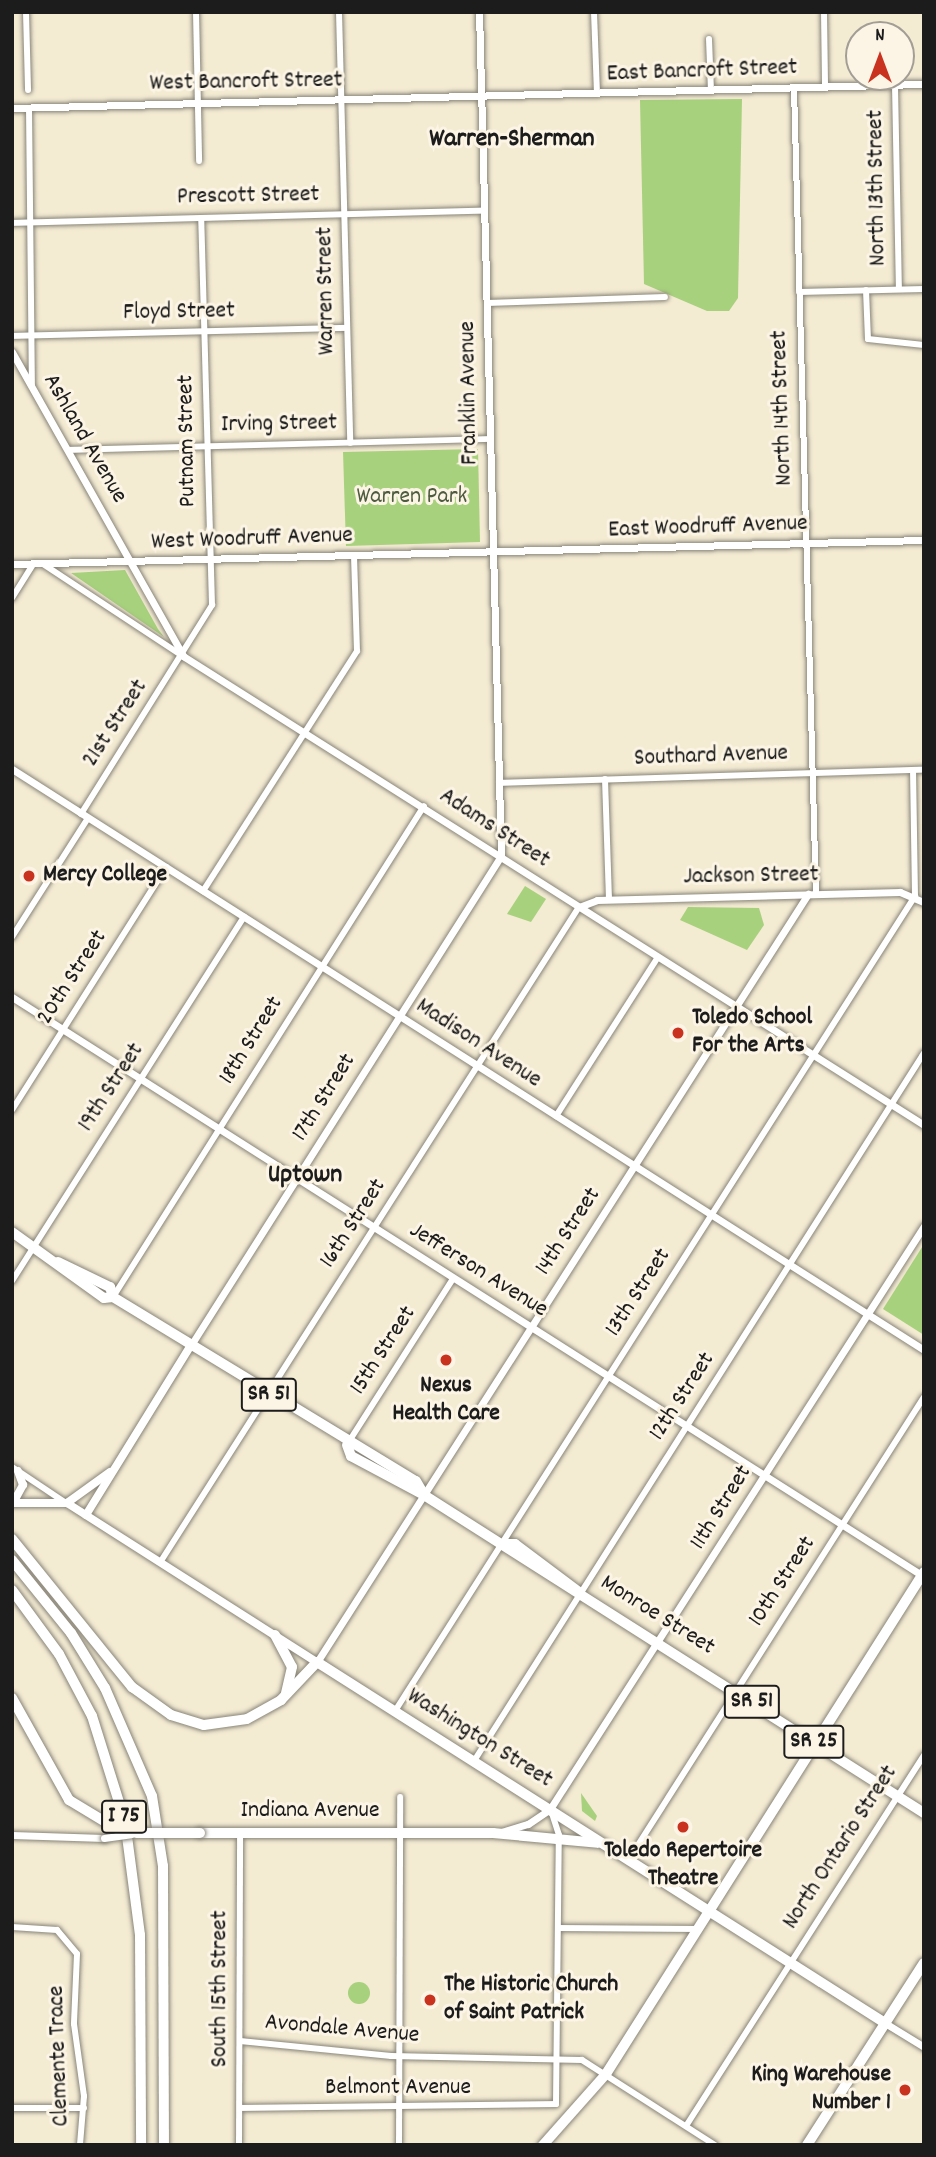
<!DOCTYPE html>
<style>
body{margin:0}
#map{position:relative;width:936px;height:2157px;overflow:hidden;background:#f4ebd3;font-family:Dekko,sans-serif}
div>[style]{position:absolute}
.green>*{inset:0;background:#a7d17d}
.round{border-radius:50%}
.roads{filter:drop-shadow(0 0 2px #888478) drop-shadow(0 0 2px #888478)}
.minor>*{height:6px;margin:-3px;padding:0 3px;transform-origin:3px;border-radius:3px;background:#fff}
.tertiary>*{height:7px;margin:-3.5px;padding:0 3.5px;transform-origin:3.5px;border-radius:3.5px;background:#fff}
.secondary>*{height:8px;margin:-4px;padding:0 4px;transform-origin:4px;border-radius:4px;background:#fff}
.primary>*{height:10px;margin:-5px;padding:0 5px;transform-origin:5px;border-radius:5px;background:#fff}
.motorway>*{height:10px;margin:-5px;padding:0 5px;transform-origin:5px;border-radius:5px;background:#fff}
.bridges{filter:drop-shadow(0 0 2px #888478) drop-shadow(0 0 2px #888478)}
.tertiary-bridge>*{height:7px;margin:-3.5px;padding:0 3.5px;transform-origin:3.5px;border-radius:3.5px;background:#fff}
.primary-bridge>*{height:10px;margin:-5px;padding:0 5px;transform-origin:5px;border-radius:5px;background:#fff}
.motorway-bridge>*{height:10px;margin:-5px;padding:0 5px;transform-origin:5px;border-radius:5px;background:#fff}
.dots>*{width:19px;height:19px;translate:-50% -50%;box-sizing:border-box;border:4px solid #fcf5e5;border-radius:50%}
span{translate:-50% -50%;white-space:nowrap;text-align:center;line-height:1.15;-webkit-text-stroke:6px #fcf5e5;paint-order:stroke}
.shield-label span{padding:2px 5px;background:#fcf5e5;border:2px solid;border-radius:5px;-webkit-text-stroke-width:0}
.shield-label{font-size:23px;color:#1c1c1c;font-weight:700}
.street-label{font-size:24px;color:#1c1c1c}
.park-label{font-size:24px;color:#4d5b3e}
.poi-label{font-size:24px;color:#1c1c1c;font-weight:700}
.left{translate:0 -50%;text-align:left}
.right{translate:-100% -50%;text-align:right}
.neighbourhood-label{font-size:26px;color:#1c1c1c;font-weight:700}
.frame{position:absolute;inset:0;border:14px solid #1c1c1c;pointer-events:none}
.north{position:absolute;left:845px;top:21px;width:70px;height:70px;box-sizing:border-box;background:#fcf5e5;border:2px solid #a29e95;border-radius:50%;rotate:0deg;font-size:19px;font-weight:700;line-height:28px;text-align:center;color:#1c1c1c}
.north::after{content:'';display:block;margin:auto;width:24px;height:32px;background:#c8321e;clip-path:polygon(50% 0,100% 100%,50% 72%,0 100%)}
</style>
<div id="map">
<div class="green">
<i style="clip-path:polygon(742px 99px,738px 298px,729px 311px,707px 311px,644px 284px,640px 100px)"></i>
<i style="clip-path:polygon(478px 449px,480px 542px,346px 546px,343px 452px)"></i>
<i style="clip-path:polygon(125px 570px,158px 629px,164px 637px,71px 573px)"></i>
<i style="clip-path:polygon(525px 886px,546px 899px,531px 922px,507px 914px)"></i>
<i style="clip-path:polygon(688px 907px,759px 908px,764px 925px,747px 950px,680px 920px)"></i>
<i style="clip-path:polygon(924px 1244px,924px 1335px,883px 1309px)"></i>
<i style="clip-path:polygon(581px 1793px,597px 1816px,595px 1821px,582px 1811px)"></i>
<i class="round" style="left:348px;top:1982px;width:22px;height:22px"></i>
</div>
<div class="roads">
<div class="minor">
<i style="left:26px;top:12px;width:78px;rotate:88.5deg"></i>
<i style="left:196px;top:12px;width:149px;rotate:88.8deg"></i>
<i style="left:339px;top:12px;width:431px;rotate:88.5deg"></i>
<i style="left:594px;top:12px;width:82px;rotate:87.9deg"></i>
<i style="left:824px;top:12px;width:75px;rotate:89.2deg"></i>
<i style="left:709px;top:39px;width:52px;rotate:87.8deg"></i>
<i style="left:895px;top:85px;width:204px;rotate:88.9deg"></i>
<i style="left:794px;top:88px;width:806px;rotate:88.44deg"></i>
<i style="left:29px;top:108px;width:278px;rotate:89.4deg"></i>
<i style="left:12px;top:223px;width:472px;rotate:-1.5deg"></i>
<i style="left:866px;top:290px;width:49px;rotate:87.7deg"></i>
<i style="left:868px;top:339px;width:56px;rotate:6.1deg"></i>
<i style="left:799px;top:292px;width:125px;rotate:-1.4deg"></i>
<i style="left:487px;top:303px;width:178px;rotate:-1.9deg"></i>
<i style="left:12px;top:336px;width:335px;rotate:-1.4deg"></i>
<i style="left:68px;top:450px;width:422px;rotate:-1.5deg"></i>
<i style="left:43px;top:564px;width:165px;rotate:33.4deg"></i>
<i style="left:12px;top:598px;width:40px;rotate:-58deg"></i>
<i style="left:605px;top:779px;width:121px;rotate:88.1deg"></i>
<i style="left:499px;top:783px;width:425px;rotate:-1.8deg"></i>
<i style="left:81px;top:814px;width:247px;rotate:-57.9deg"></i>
<i style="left:212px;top:605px;width:387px;rotate:-91.6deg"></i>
<i style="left:203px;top:891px;width:285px;rotate:-57.3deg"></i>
<i style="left:357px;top:651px;width:95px;rotate:-91.8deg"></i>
<i style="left:12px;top:937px;width:141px;rotate:-57.4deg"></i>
<i style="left:12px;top:1110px;width:288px;rotate:-57.6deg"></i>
<i style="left:556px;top:1116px;width:189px;rotate:-57.3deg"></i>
<i style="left:12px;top:1281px;width:432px;rotate:-57.5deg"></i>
<i style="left:113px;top:1297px;width:581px;rotate:-57.65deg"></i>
<i style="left:348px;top:1443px;width:195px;rotate:-57.4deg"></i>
<i style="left:12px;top:1467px;width:65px;rotate:33.7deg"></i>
<i style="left:161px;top:1561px;width:776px;rotate:-57.42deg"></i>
<i style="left:395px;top:1711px;width:967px;rotate:-57.46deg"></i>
<i style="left:915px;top:896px;width:126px;rotate:-90.9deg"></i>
<i style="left:474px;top:1761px;width:839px;rotate:-57.56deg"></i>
<i style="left:629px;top:1859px;width:548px;rotate:-57.44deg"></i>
<i style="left:12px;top:1927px;width:45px;rotate:3.8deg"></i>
<i style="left:57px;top:1930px;width:31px;rotate:50deg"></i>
<i style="left:77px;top:1954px;width:70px;rotate:92.5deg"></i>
<i style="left:74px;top:2024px;width:73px;rotate:82.1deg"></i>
<i style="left:84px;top:2096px;width:49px;rotate:94.7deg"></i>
<i style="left:560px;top:1928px;width:137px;rotate:0.4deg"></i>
<i style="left:240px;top:2041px;width:152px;rotate:5.7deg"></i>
<i style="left:391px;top:2056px;width:191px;rotate:1.2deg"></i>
<i style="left:582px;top:2060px;width:158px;rotate:32.6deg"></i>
<i style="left:12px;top:2108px;width:72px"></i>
<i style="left:240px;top:2108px;width:316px;rotate:-0.7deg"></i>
<i style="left:556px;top:2104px;width:269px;rotate:-89.4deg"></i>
<i style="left:559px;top:1835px;width:23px;rotate:-108deg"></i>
<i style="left:686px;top:2126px;width:441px;rotate:-57.3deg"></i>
<i style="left:239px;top:2145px;width:312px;rotate:-89.8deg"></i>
<i style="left:399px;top:2145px;width:348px;rotate:-89.8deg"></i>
</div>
<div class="tertiary">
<i style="left:12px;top:108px;width:912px;rotate:-1.51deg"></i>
<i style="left:12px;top:352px;width:349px;rotate:60.6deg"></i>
<i style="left:183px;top:656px;width:877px;rotate:32.33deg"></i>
<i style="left:12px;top:564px;width:912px;rotate:-1.51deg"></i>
<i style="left:12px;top:769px;width:1081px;rotate:32.5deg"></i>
<i style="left:579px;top:907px;width:19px;rotate:-21deg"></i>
<i style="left:597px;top:900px;width:303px;rotate:-1.5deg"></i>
<i style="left:900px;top:892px;width:26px;rotate:23deg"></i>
<i style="left:12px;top:997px;width:1079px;rotate:32.44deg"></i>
<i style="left:191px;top:1345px;width:579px;rotate:-57.63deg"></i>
<i style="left:501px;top:856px;width:844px;rotate:-91.49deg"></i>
<i style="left:317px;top:1662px;width:912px;rotate:-57.41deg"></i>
<i style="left:501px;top:1832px;width:28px;rotate:-17deg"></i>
<i style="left:528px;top:1824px;width:27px;rotate:-34deg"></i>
<i style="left:550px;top:1809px;width:693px;rotate:-57.32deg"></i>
<i style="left:12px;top:1835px;width:92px;rotate:1.9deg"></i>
<i style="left:885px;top:2023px;width:46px;rotate:31.6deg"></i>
</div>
<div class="secondary">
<i style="left:12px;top:1503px;width:55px"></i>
<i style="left:13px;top:1503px;width:21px;rotate:-61deg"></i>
<i style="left:23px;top:1485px;width:15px;rotate:-110deg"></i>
<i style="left:67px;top:1503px;width:296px;rotate:32.5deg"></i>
<i style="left:67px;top:1503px;width:53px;rotate:-35.8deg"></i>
<i style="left:86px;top:1515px;width:200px;rotate:-58.3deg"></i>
</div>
<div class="primary">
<i style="left:12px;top:1232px;width:113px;rotate:35.7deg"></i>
<i style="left:104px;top:1298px;width:9px;rotate:-6deg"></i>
<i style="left:113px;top:1297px;width:354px;rotate:31.3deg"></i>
<i style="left:416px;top:1481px;width:16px;rotate:60deg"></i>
<i style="left:58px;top:1262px;width:58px;rotate:25.7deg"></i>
<i style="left:110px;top:1287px;width:10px;rotate:73deg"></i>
<i style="left:347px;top:1445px;width:12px;rotate:70deg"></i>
<i style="left:351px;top:1456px;width:83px;rotate:28.1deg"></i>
<i style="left:424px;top:1495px;width:593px;rotate:32.46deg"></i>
<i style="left:501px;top:1544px;width:14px"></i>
<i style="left:515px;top:1544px;width:80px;rotate:36.9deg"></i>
<i style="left:317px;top:1662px;width:673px;rotate:32.44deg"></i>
<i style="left:200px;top:1833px;width:293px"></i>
<i style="left:493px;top:1833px;width:105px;rotate:5.4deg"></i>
<i style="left:543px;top:2145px;width:95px;rotate:-48.4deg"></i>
<i style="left:606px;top:2074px;width:594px;rotate:-57.65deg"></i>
<i style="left:807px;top:2145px;width:216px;rotate:-57.3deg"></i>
</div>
<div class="motorway">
<i style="left:12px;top:1539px;width:191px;rotate:51deg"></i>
<i style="left:132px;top:1687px;width:48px;rotate:35.7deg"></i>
<i style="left:171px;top:1715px;width:34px;rotate:17deg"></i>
<i style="left:204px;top:1725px;width:43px;rotate:-7.9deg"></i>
<i style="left:247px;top:1719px;width:39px;rotate:-29deg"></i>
<i style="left:281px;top:1700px;width:52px;rotate:-46.5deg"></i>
<i style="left:12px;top:1560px;width:94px;rotate:51.1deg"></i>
<i style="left:71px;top:1633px;width:65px;rotate:58.3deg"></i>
<i style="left:105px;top:1688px;width:118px;rotate:66.5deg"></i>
<i style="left:152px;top:1796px;width:71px;rotate:81.1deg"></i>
<i style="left:163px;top:1866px;width:279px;rotate:89.8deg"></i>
<i style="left:12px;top:1590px;width:79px;rotate:53.7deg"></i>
<i style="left:59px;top:1654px;width:70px;rotate:62deg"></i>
<i style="left:92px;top:1716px;width:110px;rotate:72.6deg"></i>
<i style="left:125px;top:1821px;width:115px;rotate:82.5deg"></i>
<i style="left:140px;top:1935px;width:210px;rotate:89.7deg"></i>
<i style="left:275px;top:1635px;width:36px;rotate:62deg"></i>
<i style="left:292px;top:1667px;width:27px;rotate:103deg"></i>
<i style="left:12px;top:1698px;width:117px;rotate:60.8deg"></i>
<i style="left:69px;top:1800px;width:56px;rotate:31.1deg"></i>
</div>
</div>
<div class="bridges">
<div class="tertiary-bridge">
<i style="left:104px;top:1838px;width:27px;rotate:-8deg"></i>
</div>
<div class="primary-bridge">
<i style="left:138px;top:1833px;width:62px"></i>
</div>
<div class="motorway-bridge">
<i style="left:117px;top:1829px;width:21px;rotate:11deg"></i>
</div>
</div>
<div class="dots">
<i style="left:29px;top:876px;background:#c8321e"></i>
<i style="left:678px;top:1033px;background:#c8321e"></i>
<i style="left:446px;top:1360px;background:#c8321e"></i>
<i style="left:683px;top:1827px;background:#c8321e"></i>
<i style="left:430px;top:2000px;background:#c8321e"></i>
<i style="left:905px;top:2090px;background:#c8321e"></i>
</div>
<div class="shield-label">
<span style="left:269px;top:1395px">SR 51</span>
<span style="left:752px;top:1702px">SR 51</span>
<span style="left:814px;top:1742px">SR 25</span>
<span style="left:124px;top:1817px">I 75</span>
</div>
<div class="street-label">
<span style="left:702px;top:72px;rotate:-2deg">East Bancroft Street</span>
<span style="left:246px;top:83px;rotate:-1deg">West Bancroft Street</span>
<span style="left:878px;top:188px;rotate:-91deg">North 13th Street</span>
<span style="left:248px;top:197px;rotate:-1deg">Prescott Street</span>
<span style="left:327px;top:291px;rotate:-91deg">Warren Street</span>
<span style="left:179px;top:313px;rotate:-1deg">Floyd Street</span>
<span style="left:470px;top:393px;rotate:-91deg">Franklin Avenue</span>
<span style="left:783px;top:408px;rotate:-92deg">North 14th Street</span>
<span style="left:279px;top:425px;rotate:-1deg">Irving Street</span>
<span style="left:84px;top:439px;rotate:60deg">Ashland Avenue</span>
<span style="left:188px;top:441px;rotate:-91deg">Putnam Street</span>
<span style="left:708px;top:528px;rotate:-2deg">East Woodruff Avenue</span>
<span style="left:252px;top:540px;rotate:-2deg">West Woodruff Avenue</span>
<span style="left:116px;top:724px;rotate:-57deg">21st Street</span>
<span style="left:711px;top:757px;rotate:-2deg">Southard Avenue</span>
<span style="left:494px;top:829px;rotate:33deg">Adams Street</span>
<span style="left:751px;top:877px;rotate:-1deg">Jackson Street</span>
<span style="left:73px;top:978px;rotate:-57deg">20th Street</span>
<span style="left:252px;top:1041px;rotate:-58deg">18th Street</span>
<span style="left:478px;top:1044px;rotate:33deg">Madison Avenue</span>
<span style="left:112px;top:1088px;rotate:-57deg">19th Street</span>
<span style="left:325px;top:1098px;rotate:-58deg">17th Street</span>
<span style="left:354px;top:1224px;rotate:-57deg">16th Street</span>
<span style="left:569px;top:1232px;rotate:-57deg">14th Street</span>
<span style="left:478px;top:1271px;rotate:32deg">Jefferson Avenue</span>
<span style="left:639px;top:1293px;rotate:-57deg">13th Street</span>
<span style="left:384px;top:1351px;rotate:-57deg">15th Street</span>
<span style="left:683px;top:1397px;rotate:-57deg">12th Street</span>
<span style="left:722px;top:1508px;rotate:-58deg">11th Street</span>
<span style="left:783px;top:1582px;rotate:-57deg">10th Street</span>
<span style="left:657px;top:1616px;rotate:32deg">Monroe Street</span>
<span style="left:479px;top:1739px;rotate:32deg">Washington Street</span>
<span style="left:310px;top:1812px">Indiana Avenue</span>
<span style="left:841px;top:1848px;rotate:-57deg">North Ontario Street</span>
<span style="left:221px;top:1989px;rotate:-90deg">South 15th Street</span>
<span style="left:342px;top:2030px;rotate:5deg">Avondale Avenue</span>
<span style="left:60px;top:2056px;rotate:-92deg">Clemente Trace</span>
<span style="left:398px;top:2089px">Belmont Avenue</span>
</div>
<div class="park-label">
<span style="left:412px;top:498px">Warren Park</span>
</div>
<div class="poi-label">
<span class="left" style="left:43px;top:876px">Mercy College</span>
<span class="left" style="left:692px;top:1033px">Toledo School<br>For the Arts</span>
<span style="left:446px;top:1401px">Nexus<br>Health Care</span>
<span style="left:683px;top:1866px">Toledo Repertoire<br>Theatre</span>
<span class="left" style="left:444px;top:2000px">The Historic Church<br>of Saint Patrick</span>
<span class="right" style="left:891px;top:2090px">King Warehouse<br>Number 1</span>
</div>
<div class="neighbourhood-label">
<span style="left:512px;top:140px">Warren-Sherman</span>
<span style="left:305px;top:1176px">Uptown</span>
</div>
<div class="frame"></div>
<div class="north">N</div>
</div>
